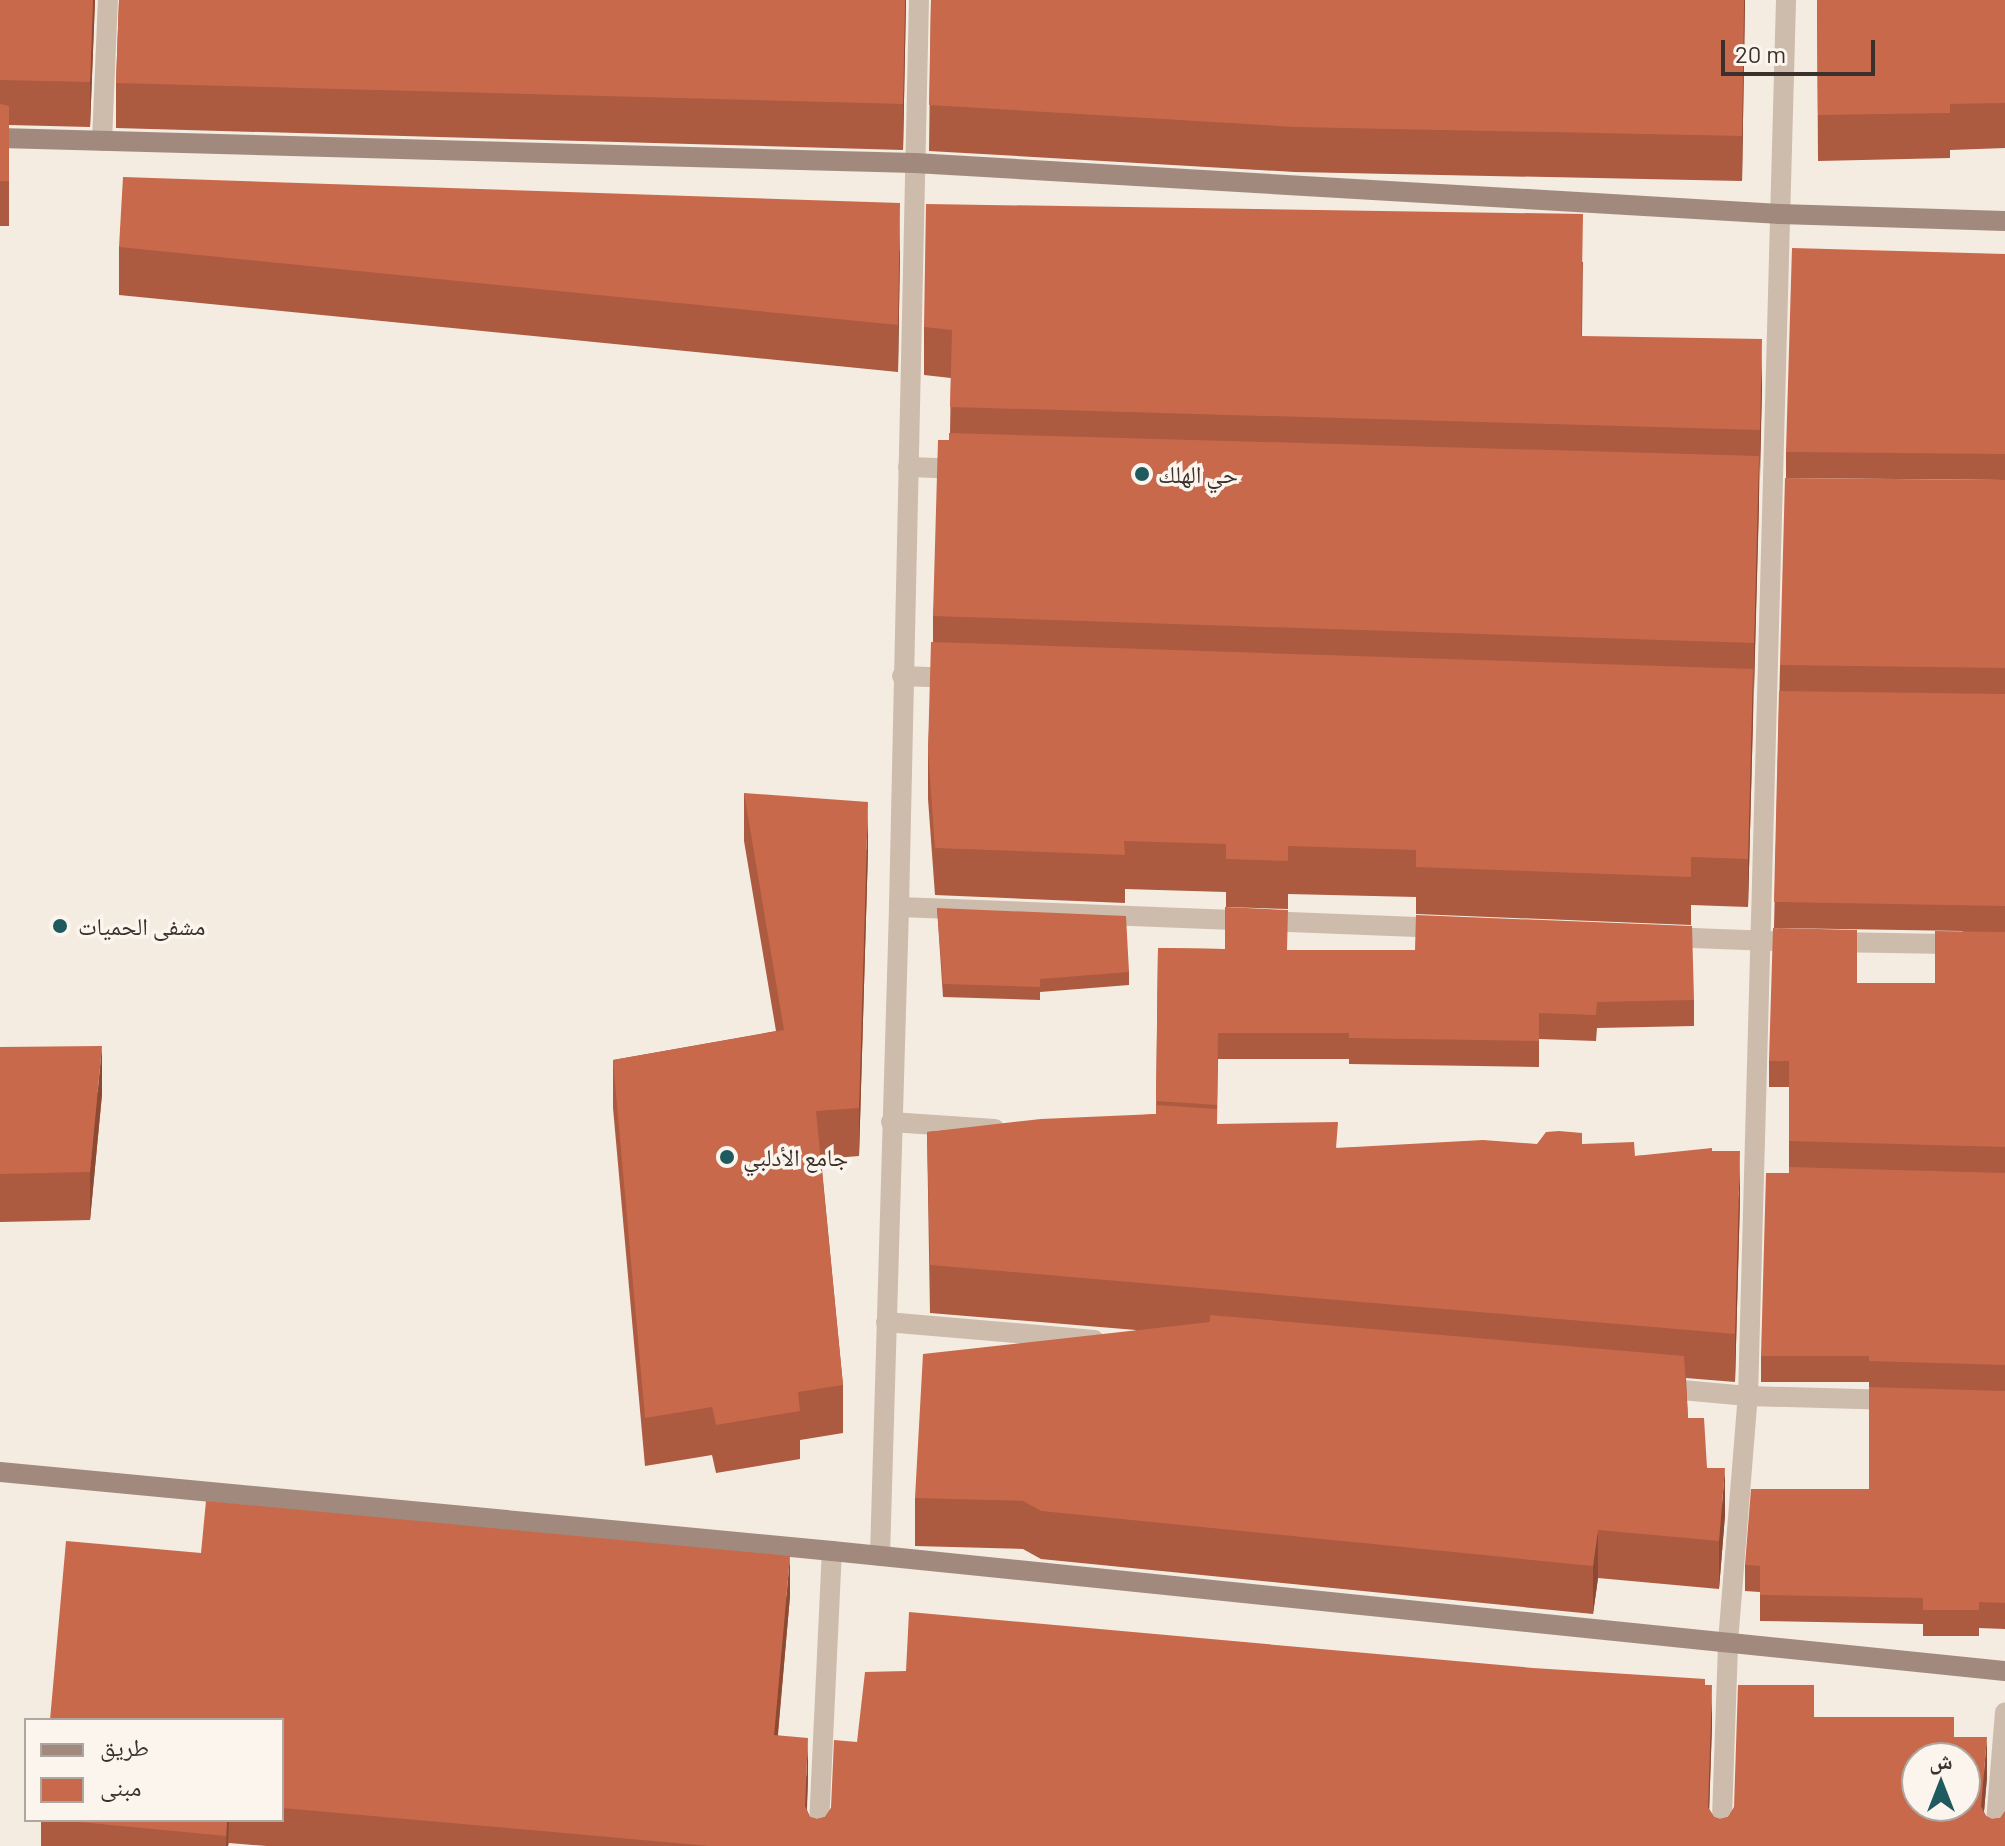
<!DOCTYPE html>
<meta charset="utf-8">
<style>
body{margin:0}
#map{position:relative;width:2005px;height:1846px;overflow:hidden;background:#f4ebe1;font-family:Barlow,"Noto Naskh Arabic",sans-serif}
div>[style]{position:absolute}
.street>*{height:20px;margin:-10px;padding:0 10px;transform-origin:10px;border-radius:10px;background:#cdbbac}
.secondary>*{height:20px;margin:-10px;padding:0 10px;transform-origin:10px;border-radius:10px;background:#a18a7d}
.wall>*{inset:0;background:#ac5a40}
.shaded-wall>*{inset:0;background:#8c4a34}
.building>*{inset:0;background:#c8694b}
.dots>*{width:22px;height:22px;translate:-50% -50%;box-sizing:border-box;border:4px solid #fbf5ee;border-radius:50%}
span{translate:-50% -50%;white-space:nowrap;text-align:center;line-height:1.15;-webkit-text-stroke:7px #fbf5ee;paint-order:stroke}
.poi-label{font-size:24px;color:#3b302b}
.left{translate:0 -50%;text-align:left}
.legend{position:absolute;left:24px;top:1718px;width:260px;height:104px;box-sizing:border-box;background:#fbf5ee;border:2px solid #aea6a0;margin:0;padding:10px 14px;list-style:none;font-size:24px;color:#3b302b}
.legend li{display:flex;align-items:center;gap:16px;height:40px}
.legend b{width:40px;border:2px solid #aea6a0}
.north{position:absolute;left:1901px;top:1742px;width:80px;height:80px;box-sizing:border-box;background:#fbf5ee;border:2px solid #aea6a0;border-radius:50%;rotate:0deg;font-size:22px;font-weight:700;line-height:32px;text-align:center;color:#3b302b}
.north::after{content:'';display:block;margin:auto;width:28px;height:36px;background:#1f5a5e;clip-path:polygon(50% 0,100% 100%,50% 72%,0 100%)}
.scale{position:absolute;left:1721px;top:40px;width:154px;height:36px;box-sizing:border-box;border:4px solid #3b302b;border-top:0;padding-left:10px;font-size:24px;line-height:28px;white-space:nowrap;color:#3b302b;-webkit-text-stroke:6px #fbf5ee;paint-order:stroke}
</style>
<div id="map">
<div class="street">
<i style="left:102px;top:141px;width:141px;rotate:-87.6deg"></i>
<i style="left:908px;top:467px;width:56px;rotate:2deg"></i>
<i style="left:902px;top:676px;width:52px;rotate:2.2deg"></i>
<i style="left:899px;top:907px;width:544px;rotate:2.21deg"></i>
<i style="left:1667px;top:937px;width:104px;rotate:2.2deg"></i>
<i style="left:1831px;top:942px;width:174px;rotate:1deg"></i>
<i style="left:891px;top:1122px;width:104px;rotate:3.9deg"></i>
<i style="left:886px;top:1322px;width:209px;rotate:4.9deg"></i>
<i style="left:1660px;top:1388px;width:88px;rotate:5.2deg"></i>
<i style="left:1748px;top:1396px;width:147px;rotate:1.6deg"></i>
<i style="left:880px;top:1556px;width:649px;rotate:-88.32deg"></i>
<i style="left:899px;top:907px;width:907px;rotate:-88.74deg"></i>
<i style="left:818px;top:1846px;width:295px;rotate:-87.3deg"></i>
<i style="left:1721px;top:1846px;width:204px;rotate:-88deg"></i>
<i style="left:1728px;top:1642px;width:247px;rotate:-85.4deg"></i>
<i style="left:1748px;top:1396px;width:1397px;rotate:-88.44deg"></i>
<i style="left:1994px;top:1846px;width:134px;rotate:-85.3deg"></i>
</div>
<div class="secondary">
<i style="left:0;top:138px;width:915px;rotate:1.57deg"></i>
<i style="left:915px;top:163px;width:867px;rotate:3.37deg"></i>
<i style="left:1780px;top:214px;width:225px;rotate:1.8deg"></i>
<i style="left:0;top:1472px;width:836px;rotate:5.42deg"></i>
<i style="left:832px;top:1551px;width:1179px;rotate:5.84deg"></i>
</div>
<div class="wall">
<i style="clip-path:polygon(0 0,95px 0,90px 127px,9px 125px,9px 226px,0 226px)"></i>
<i style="clip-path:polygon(119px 0,906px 0,903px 150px,116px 128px,116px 83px)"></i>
<i style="clip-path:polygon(931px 0,1745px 0,1742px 181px,1295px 172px,929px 151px)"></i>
<i style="clip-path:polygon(1817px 0,2005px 0,2005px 148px,1950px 150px,1950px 158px,1818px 161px)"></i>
<i style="clip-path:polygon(119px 247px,900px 251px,898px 372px,119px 295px)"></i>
<i style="clip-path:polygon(2005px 254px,2005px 480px,1786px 478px,1786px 452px)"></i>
<i style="clip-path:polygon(1583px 262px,1582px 336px,1762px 387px,1748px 907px,1691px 905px,1691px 925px,1416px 914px,1416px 897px,1288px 894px,1288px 909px,1226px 907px,1226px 892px,1125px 889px,1125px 903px,935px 895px,928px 799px,928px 751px,933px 642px,933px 616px,950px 433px,951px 378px,924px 375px,924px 327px)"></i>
<i style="clip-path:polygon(2005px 480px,2005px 1629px,1979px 1628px,1979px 1636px,1923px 1636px,1923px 1624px,1760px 1621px,1760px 1592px,1745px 1591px,1745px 1565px,1869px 1489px,1869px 1382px,1761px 1382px,1761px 1356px,1789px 1173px,1789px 1087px,1769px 1087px,1769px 1061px,1857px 983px,1935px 983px,1963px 931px,1774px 928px,1780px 665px)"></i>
<i style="clip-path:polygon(744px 793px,868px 850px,859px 1156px,821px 1159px,843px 1385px,843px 1433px,800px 1440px,800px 1459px,716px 1473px,712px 1455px,645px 1466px,613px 1108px,613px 1060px,776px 1031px,744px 841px)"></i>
<i style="clip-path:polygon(937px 908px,1129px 972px,1129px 985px,1040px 992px,1040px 1000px,943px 997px)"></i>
<i style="clip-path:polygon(1158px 948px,1287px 950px,1694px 1000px,1694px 1026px,1597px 1028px,1596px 1041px,1539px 1039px,1539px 1067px,1349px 1064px,1349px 1059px,1218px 1059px,1217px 1124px,1338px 1148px,1537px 1144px,1582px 1144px,1635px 1156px,1712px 1151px,1740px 1199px,1735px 1382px,1686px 1378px,1688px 1418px,1725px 1515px,1719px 1589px,1598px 1578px,1593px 1614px,1041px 1559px,1023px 1549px,915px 1546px,915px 1498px,1136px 1330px,930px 1313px,927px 1132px,1156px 1114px)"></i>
<i style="clip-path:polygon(0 1047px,102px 1094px,90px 1220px,0 1222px)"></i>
<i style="clip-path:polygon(201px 1553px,790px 1596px,778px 1735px,808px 1778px,807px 1810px,810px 1817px,817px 1819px,825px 1817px,831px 1808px,857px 1742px,1705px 1685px,1712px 1725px,1709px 1809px,1714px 1817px,1720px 1819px,1728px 1817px,1814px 1717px,1954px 1737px,1987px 1777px,1984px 1812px,1986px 1816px,1992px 1819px,2000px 1818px,2005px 1846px,267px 1846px,229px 1843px,228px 1846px,41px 1846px,41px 1820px,282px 1820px,282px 1720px)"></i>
</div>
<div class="shaded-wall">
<i style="clip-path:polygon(93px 0,95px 0,90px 127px,90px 82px)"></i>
<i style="clip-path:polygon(905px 0,906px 0,903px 150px,903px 104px)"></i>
<i style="clip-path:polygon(1744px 0,1745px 0,1742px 181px,1742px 136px)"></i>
<i style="clip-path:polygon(900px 203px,900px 251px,898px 372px,898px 325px)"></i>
<i style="clip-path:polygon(1762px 339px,1762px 387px,1760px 478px,1760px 430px)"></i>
<i style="clip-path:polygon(1759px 456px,1759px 504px,1754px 691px,1754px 643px)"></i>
<i style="clip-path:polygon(1753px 669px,1753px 717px,1748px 907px,1748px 859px)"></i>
<i style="clip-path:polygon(868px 802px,868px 850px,859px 1156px,859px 1108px)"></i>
<i style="clip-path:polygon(102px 1046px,102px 1094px,90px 1220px,90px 1172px)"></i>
<i style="clip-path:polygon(1740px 1151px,1740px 1199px,1735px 1382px,1735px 1334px)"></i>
<i style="clip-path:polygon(1725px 1468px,1725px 1515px,1719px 1589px,1719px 1541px)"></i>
<i style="clip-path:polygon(1598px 1530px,1598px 1578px,1593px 1614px,1593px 1566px)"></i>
<i style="clip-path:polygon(790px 1556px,790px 1596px,774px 1775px,774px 1735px)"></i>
<i style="clip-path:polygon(1712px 1685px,1712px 1725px,1708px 1846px,1708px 1807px)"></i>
<i style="clip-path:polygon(1987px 1737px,1987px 1777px,1981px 1846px,1981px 1806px)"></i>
<i style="clip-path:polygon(808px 1738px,808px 1778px,805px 1846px,805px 1806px)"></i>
<i style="clip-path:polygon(227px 1820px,229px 1820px,228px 1846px,226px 1846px)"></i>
</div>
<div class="building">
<i style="clip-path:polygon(0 0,93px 0,90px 82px,0 80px)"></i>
<i style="clip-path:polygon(119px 0,905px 0,903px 104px,116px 83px)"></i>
<i style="clip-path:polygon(931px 0,1744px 0,1742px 136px,1295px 127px,929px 105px)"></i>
<i style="clip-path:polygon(1817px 0,2005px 0,2005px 103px,1950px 104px,1950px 113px,1818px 115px)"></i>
<i style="clip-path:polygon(0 104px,9px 106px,9px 181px,0 181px)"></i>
<i style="clip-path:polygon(123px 177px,900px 203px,898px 325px,119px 247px)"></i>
<i style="clip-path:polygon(926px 204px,1583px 214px,1581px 336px,1762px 339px,1760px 430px,950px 407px,952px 330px,924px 327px)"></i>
<i style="clip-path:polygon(1792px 248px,2005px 254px,2005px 454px,1786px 452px)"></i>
<i style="clip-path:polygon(949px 433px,1759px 456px,1754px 643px,933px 616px,938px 440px,949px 440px)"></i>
<i style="clip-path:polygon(1785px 478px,2005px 480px,2005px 668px,1780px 665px)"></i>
<i style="clip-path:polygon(931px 642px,1753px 669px,1748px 859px,1691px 857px,1691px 877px,1416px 867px,1416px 850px,1288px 846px,1288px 861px,1226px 859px,1226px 844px,1124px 841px,1125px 855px,935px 848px,928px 751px)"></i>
<i style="clip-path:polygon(1779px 691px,2005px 694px,2005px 906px,1774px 902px)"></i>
<i style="clip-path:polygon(744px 793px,868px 802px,859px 1108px,816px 1111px,843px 1385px,798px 1392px,800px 1411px,716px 1425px,712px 1407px,645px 1418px,613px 1060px,784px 1030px)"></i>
<i style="clip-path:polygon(1225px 907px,1288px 910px,1287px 950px,1415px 950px,1416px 915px,1692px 926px,1694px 1000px,1597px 1002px,1596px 1015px,1539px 1013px,1539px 1041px,1349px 1038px,1349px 1033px,1218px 1033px,1217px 1105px,1156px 1101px,1158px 948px,1225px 949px)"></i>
<i style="clip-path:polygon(937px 908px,1126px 916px,1129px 972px,1040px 979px,1040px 987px,943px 984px)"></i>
<i style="clip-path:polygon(1773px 928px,1857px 930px,1857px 983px,1935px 983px,1935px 931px,2005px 932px,2005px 1147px,1789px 1141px,1789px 1061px,1769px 1061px)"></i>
<i style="clip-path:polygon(102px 1046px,90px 1172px,0 1174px,0 1047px)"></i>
<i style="clip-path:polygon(1156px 1105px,1217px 1109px,1217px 1124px,1338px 1122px,1336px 1148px,1483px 1140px,1537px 1144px,1546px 1132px,1559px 1131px,1582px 1133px,1582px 1144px,1634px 1142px,1635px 1156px,1712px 1148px,1712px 1151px,1740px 1151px,1735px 1334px,930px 1265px,927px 1132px,1041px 1119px,1156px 1114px)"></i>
<i style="clip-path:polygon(1789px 1167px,2005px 1173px,2005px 1365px,1869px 1361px,1869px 1356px,1761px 1356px,1766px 1173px,1789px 1173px)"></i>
<i style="clip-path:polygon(1210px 1315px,1684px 1356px,1688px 1418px,1704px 1418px,1707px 1468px,1725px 1468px,1719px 1541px,1598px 1530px,1593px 1566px,1041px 1511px,1023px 1501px,915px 1498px,923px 1354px,1210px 1322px)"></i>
<i style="clip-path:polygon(1869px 1387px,2005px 1391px,2005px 1603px,1979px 1602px,1979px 1610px,1923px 1610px,1923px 1598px,1760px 1595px,1760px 1566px,1745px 1565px,1751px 1489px,1869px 1489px)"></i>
<i style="clip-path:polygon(evenodd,206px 1501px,790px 1556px,774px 1735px,808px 1738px,805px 1806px,810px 1817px,817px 1819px,825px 1817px,831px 1808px,834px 1740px,857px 1742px,865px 1672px,906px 1671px,909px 1612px,1533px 1668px,1705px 1679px,1705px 1685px,1712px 1685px,1708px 1807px,1714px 1817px,1720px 1819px,1728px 1817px,1734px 1807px,1738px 1685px,1814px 1685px,1814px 1717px,1954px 1717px,1954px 1737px,1987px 1737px,1981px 1806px,1986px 1816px,1992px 1819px,2000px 1818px,2005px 1811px,2005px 1846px,709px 1846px,282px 1808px,282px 1720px,50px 1720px,66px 1541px,201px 1553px,206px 1501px,1917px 1758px,1965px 1758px,1965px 1806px,1917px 1806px,1917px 1758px)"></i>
<i style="clip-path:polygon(58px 1820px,227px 1820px,226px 1836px)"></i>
</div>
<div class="dots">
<i style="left:1142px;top:474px;background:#1f5a5e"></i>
<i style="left:60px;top:926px;background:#1f5a5e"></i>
<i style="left:727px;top:1157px;background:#1f5a5e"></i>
</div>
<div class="poi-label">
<span class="left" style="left:1158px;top:474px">حي الهلك</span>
<span class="left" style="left:78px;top:926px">مشفى الحميات</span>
<span class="left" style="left:743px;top:1157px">جامع الأدلبي</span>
</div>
<ul class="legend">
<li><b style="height:10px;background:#a18a7d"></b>طريق</li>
<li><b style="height:22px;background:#c8694b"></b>مبنى</li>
</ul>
<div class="north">ش</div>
<div class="scale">20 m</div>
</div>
